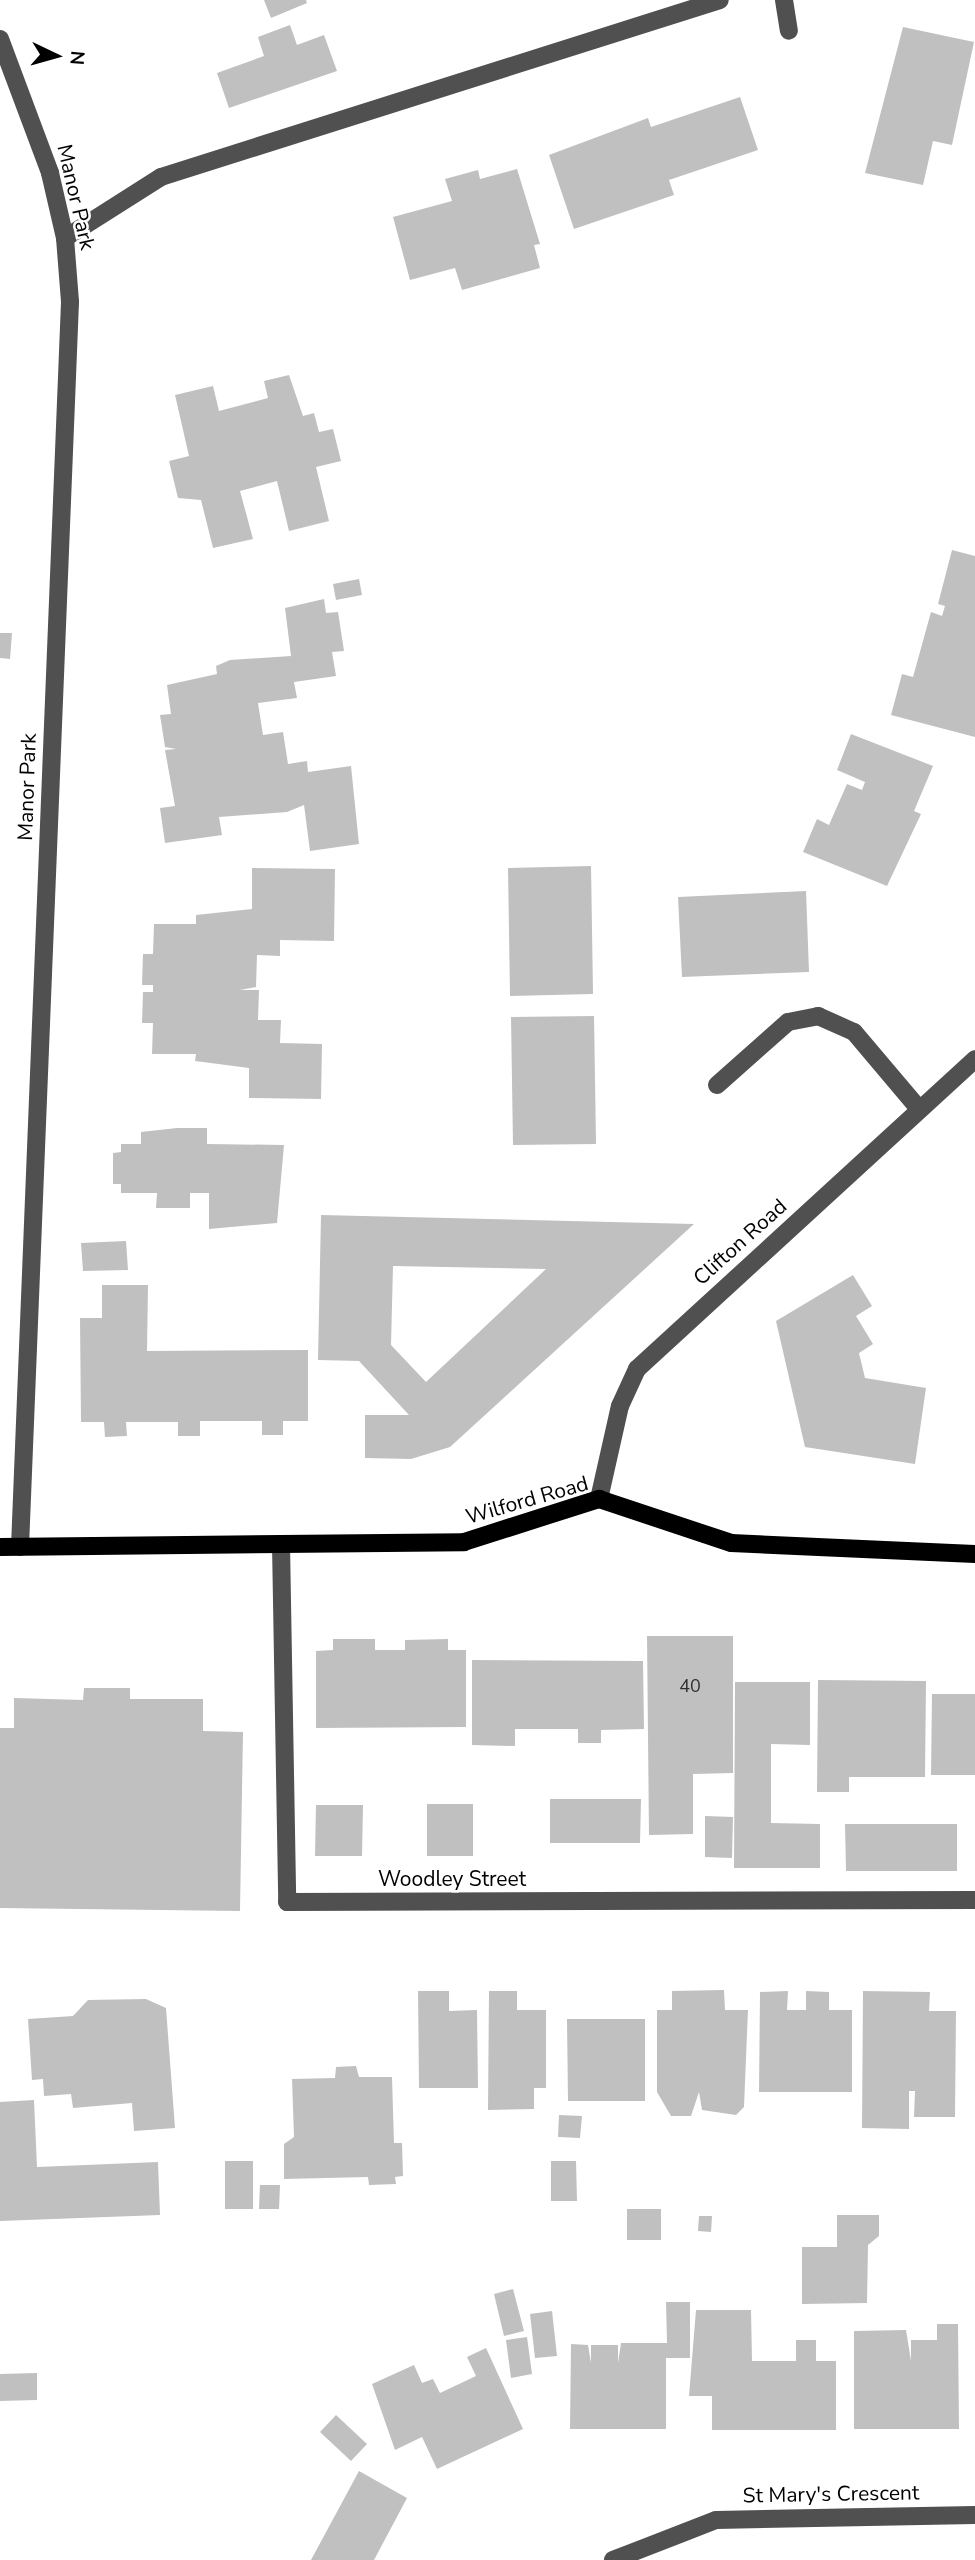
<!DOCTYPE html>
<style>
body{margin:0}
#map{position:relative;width:975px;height:2560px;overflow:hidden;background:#fff;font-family:"Nunito Sans",sans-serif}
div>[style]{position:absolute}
.building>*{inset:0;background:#c0c0c0}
.minor>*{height:18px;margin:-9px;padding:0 9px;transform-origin:9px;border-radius:9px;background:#505050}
.major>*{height:18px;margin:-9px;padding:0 9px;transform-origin:9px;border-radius:9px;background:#000}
span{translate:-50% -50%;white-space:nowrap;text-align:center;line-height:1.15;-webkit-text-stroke:5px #fff;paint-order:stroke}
.number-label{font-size:18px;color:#303030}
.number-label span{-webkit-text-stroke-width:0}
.street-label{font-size:21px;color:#000}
.north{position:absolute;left:21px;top:21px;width:70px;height:70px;-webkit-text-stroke:5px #fff;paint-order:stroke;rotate:95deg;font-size:19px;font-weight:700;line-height:28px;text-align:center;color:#000}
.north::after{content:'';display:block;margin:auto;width:24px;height:32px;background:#000;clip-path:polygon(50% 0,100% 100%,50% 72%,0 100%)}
</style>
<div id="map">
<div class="building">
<i style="clip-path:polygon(264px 0,306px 0,307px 3px,271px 18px)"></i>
<i style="clip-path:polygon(290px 25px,297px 45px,324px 35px,337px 71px,229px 108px,217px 73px,264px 56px,258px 37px)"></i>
<i style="clip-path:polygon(903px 27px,974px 42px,952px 145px,933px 141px,923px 185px,865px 173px)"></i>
<i style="clip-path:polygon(740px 97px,758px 150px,669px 180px,674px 195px,574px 229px,549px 155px,648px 118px,651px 127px)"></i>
<i style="clip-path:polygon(517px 169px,540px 244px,534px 245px,540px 268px,462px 290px,455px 268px,410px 280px,393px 217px,452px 201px,445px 179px,478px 170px,480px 179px)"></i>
<i style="clip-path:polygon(289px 375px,303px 416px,314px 413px,319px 432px,333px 429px,341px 461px,316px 467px,329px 521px,289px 531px,277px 481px,240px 491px,253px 539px,213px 548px,201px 500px,178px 498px,169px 461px,189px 456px,175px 395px,213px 386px,219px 411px,268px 398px,264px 381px)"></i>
<i style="clip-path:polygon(952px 550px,975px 556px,975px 737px,891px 715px,902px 674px,913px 677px,931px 612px,942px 616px,945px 606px,938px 604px)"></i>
<i style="clip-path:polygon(359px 579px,362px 595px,336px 600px,333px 584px)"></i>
<i style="clip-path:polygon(324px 599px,326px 613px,338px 612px,344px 651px,332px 652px,336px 676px,294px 682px,297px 698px,258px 703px,263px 735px,283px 732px,288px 764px,307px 761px,308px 772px,351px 766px,359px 844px,310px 851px,304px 805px,287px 812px,219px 817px,222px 835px,165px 843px,160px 808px,175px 806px,165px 750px,176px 749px,165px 747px,160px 715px,171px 714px,167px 685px,217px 674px,216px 666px,230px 660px,291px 656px,285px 608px)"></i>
<i style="clip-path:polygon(0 633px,12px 633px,10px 659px,0 658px)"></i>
<i style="clip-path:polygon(851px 734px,933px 766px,914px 811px,921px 814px,887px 886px,803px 852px,817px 819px,829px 825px,847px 784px,862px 790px,865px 782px,837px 770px)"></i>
<i style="clip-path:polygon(591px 866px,593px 994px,510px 996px,508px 868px)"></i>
<i style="clip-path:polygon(252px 868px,335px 869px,334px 941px,280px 940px,280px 956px,257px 955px,256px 987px,240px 990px,259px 990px,258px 1020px,281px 1020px,280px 1043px,322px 1044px,321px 1099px,249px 1098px,249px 1068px,195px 1061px,196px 1054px,152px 1054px,153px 1023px,142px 1023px,143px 992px,153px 992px,153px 985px,142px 985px,143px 954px,153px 954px,154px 924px,196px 924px,196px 915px,252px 909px)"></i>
<i style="clip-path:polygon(806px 891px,809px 972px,682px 977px,678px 897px)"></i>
<i style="clip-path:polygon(594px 1016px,596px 1144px,513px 1145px,511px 1017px)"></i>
<i style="clip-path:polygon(177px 1128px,207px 1128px,207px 1144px,284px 1145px,277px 1223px,209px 1229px,209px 1193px,190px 1193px,190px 1208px,156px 1208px,157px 1193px,121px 1193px,121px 1184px,113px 1184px,113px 1153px,121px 1152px,121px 1144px,141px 1144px,141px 1132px)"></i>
<i style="clip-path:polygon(evenodd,321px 1215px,694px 1224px,450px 1447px,411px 1459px,365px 1458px,365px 1415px,409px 1415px,359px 1361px,318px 1360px,321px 1215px,393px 1266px,546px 1269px,426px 1382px,391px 1345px,393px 1266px)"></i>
<i style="clip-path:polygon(126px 1241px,128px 1270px,83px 1271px,81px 1243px)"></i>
<i style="clip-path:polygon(853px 1275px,872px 1306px,856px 1316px,873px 1344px,859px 1353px,865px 1378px,926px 1388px,915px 1464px,805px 1447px,776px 1321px)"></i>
<i style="clip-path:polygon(102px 1285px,148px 1285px,147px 1351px,308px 1350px,308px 1421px,283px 1421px,283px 1435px,262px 1435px,262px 1421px,200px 1421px,200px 1436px,178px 1436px,178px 1422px,126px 1422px,127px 1436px,105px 1437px,104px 1422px,81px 1422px,80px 1318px,102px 1318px)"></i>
<i style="clip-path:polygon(647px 1636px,733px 1636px,733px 1773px,693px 1774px,693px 1834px,649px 1835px)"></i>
<i style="clip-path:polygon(333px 1639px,375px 1639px,375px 1650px,405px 1650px,405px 1640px,448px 1639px,448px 1650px,466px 1650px,466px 1727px,316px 1728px,316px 1651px,333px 1650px)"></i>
<i style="clip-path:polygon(472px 1660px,643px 1661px,644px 1729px,601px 1730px,601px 1743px,578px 1743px,578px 1729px,515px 1729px,515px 1746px,472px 1745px)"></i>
<i style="clip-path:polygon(818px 1680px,926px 1681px,925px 1777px,849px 1777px,849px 1792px,817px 1792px)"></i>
<i style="clip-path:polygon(735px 1682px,810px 1682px,810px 1745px,771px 1744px,771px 1823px,820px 1824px,820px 1868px,734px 1868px)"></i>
<i style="clip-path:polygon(84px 1688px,130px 1688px,130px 1699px,203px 1699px,203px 1731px,243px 1732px,240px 1911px,0 1908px,0 1728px,14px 1728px,14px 1698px,83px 1700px)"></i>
<i style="clip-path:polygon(932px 1694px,975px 1694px,975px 1775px,931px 1775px)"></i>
<i style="clip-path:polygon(550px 1799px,641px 1799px,640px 1843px,550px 1843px)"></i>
<i style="clip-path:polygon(427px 1804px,473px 1804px,473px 1856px,427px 1856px)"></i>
<i style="clip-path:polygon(316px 1805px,363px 1805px,362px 1856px,315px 1856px)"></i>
<i style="clip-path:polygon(705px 1816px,733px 1817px,732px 1858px,705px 1857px)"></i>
<i style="clip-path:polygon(845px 1824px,957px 1824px,957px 1871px,846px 1871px)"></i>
<i style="clip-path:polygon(724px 1990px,725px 2010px,748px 2010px,744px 2107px,736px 2115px,702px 2110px,699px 2092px,691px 2116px,671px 2116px,657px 2092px,657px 2010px,672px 2010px,672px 1991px)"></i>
<i style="clip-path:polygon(418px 1991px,449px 1991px,449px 2011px,477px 2010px,478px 2088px,419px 2088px)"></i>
<i style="clip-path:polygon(489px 1991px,517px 1991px,517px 2010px,546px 2010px,546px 2088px,534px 2088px,534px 2109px,488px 2110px)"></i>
<i style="clip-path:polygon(788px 1991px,787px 2010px,806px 2010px,806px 1991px,829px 1992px,829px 2010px,852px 2010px,852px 2092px,759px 2092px,760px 1992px)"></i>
<i style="clip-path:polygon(863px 1991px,930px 1992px,929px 2011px,956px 2011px,955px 2117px,914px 2117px,915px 2091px,909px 2091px,909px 2129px,862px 2128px)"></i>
<i style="clip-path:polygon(146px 1999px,166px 2008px,175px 2128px,134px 2131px,132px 2103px,73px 2108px,71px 2094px,44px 2096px,43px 2079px,32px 2080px,28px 2019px,73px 2016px,88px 2000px)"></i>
<i style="clip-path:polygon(567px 2019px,645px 2019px,645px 2101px,568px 2101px)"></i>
<i style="clip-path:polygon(356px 2066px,359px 2077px,392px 2077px,394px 2143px,402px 2143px,403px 2176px,395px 2177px,396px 2184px,369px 2185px,368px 2177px,284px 2179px,284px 2144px,294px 2137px,292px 2079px,335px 2078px,336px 2067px)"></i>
<i style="clip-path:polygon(34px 2100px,37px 2167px,158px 2162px,160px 2215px,0 2221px,0 2102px)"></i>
<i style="clip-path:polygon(559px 2115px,582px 2116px,580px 2138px,558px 2137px)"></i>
<i style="clip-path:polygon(225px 2161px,253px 2161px,253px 2209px,225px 2209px)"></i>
<i style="clip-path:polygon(551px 2161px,576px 2161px,577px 2201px,551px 2201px)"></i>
<i style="clip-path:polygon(260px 2185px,280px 2185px,279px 2209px,259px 2209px)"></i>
<i style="clip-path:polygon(627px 2209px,661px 2209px,661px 2240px,627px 2240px)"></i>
<i style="clip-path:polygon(837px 2215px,879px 2215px,879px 2236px,868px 2245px,867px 2303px,802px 2304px,802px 2247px,837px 2247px)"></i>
<i style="clip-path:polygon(699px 2216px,712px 2216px,711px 2232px,698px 2231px)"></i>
<i style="clip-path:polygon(513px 2289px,524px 2331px,504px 2336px,494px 2294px)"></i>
<i style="clip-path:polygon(666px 2302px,690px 2302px,690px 2358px,666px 2358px,666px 2429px,570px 2429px,571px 2344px,588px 2345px,591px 2363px,591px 2345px,618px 2345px,618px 2363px,621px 2343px,667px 2343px)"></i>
<i style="clip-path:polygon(696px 2310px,751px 2310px,752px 2361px,796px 2361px,796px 2340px,816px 2340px,816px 2361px,836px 2361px,836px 2430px,712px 2430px,712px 2396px,689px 2396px)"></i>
<i style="clip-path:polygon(552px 2311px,557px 2356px,535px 2358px,530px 2314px)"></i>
<i style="clip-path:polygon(937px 2324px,958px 2324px,959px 2429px,854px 2429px,854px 2331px,906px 2330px,911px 2361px,911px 2340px,937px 2340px)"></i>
<i style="clip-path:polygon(527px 2337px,532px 2374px,511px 2378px,506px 2340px)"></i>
<i style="clip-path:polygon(486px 2348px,523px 2429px,437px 2469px,422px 2437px,395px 2450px,372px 2384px,414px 2365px,422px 2383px,433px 2379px,440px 2393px,476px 2376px,467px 2357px)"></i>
<i style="clip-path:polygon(37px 2373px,37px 2400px,0 2401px,0 2374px)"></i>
<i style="clip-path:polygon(336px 2415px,367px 2444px,351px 2461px,320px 2432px)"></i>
<i style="clip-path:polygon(359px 2471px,407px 2498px,374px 2560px,311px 2560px)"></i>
</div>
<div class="minor">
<i style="left:784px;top:0;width:31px;rotate:81deg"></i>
<i style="left:0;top:39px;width:143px;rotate:69.5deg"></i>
<i style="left:50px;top:173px;width:67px;rotate:77deg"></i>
<i style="left:65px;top:238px;width:64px;rotate:85.5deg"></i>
<i style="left:70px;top:302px;width:1246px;rotate:92.3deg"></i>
<i style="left:65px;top:238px;width:114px;rotate:-32.4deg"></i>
<i style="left:161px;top:177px;width:586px;rotate:-17.57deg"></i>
<i style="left:717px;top:1085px;width:95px;rotate:-41.6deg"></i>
<i style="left:788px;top:1022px;width:31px;rotate:-11deg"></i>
<i style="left:818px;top:1016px;width:39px;rotate:24deg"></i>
<i style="left:854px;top:1032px;width:101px;rotate:49.8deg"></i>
<i style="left:599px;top:1499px;width:95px;rotate:-77.3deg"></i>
<i style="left:620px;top:1406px;width:41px;rotate:-65.3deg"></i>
<i style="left:637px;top:1369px;width:459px;rotate:-42.5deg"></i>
<i style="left:281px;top:1544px;width:358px;rotate:89deg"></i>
<i style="left:287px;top:1902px;width:688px;rotate:-0.17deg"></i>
<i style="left:613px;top:2560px;width:110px;rotate:-21.2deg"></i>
<i style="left:716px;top:2520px;width:259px;rotate:-1.1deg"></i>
</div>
<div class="major">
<i style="left:0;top:1547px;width:464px;rotate:-0.6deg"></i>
<i style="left:464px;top:1542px;width:142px;rotate:-17.7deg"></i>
<i style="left:599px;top:1499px;width:139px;rotate:18.4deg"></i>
<i style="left:731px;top:1543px;width:244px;rotate:2.6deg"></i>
</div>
<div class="number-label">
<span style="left:690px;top:1686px">40</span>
</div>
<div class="street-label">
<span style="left:76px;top:197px;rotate:77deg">Manor Park</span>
<span style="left:27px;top:787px;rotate:-88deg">Manor Park</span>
<span style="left:740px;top:1242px;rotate:-42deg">Clifton Road</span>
<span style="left:527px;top:1500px;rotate:-16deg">Wilford Road</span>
<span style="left:452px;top:1879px">Woodley Street</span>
<span style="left:831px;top:2494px;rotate:-1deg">St Mary's Crescent</span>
</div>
<div class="north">N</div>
</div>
